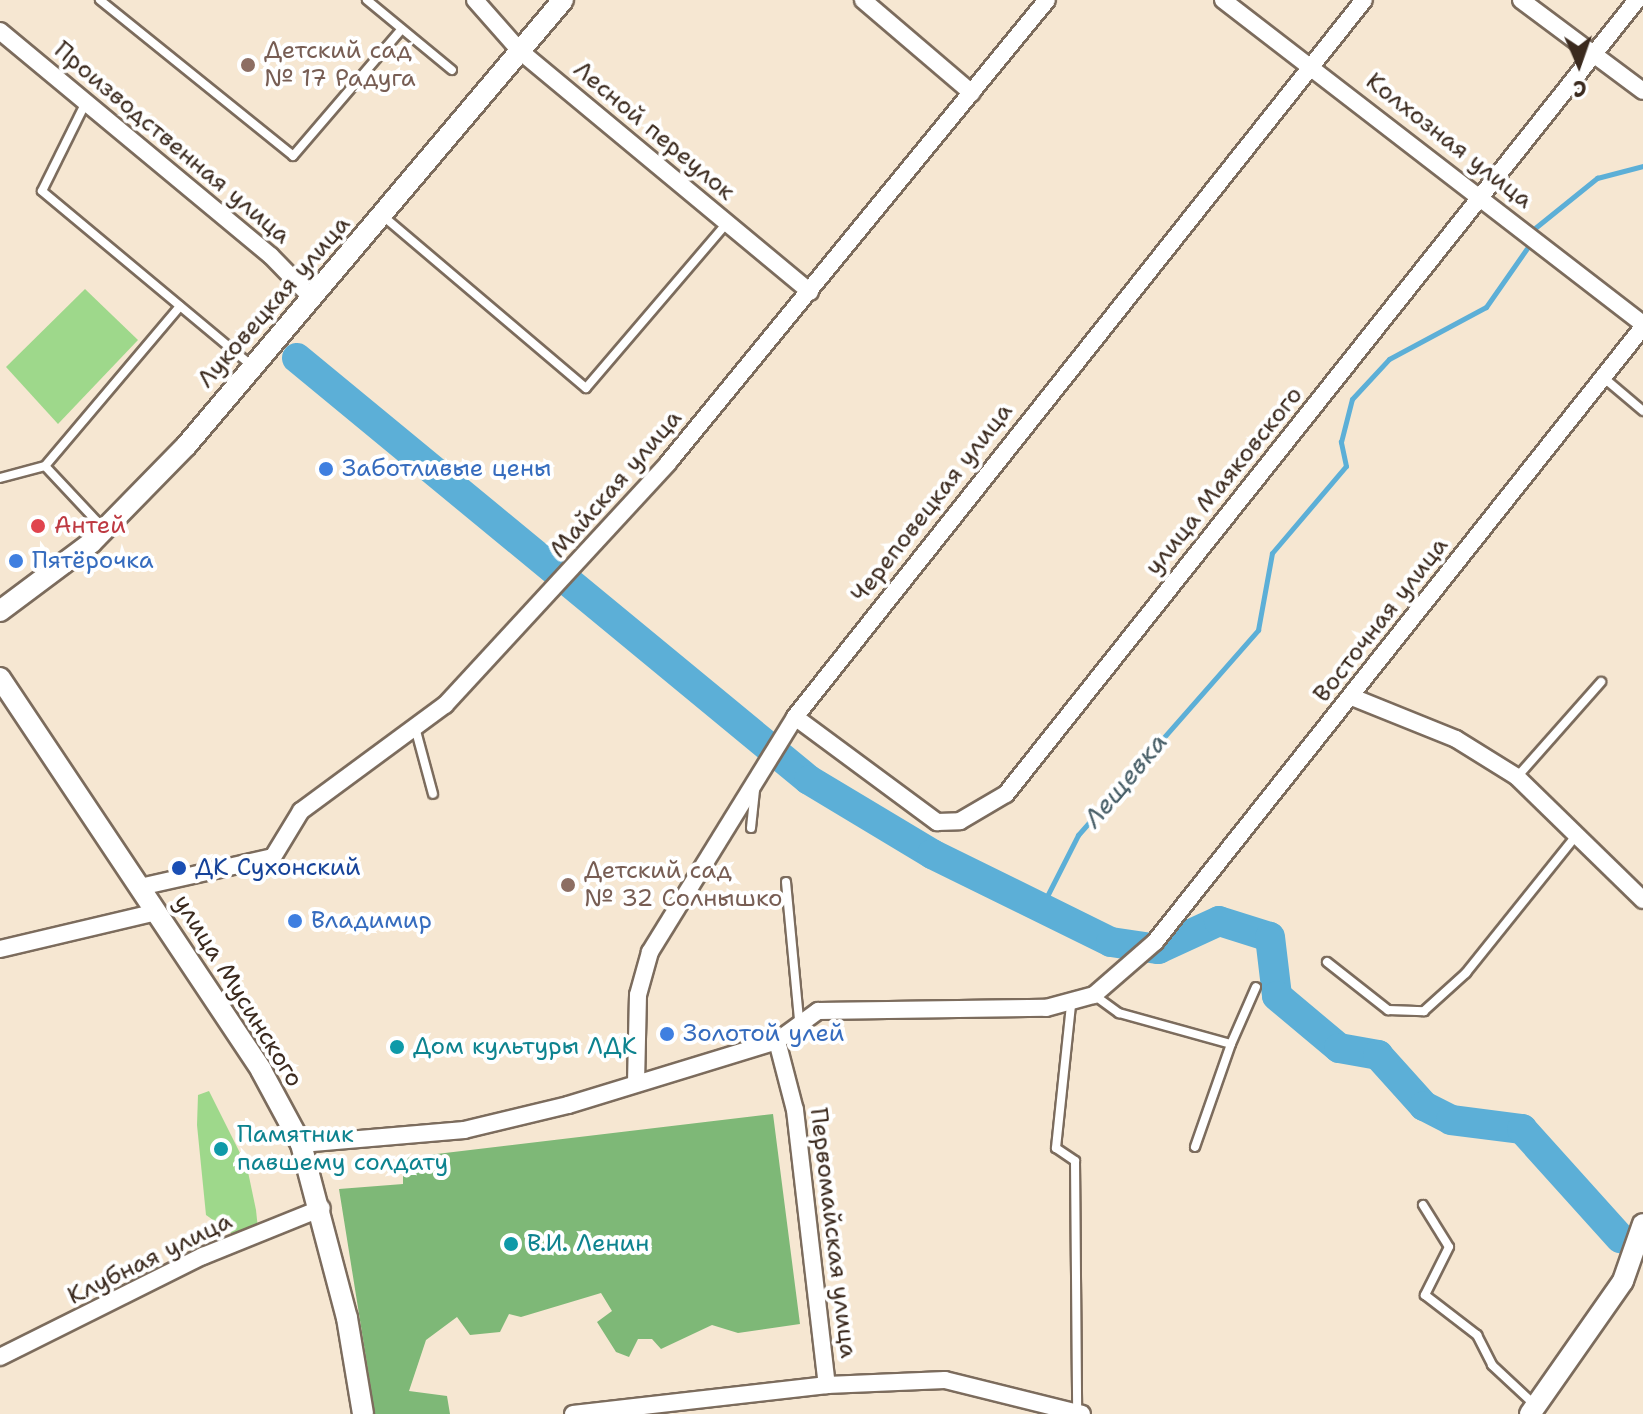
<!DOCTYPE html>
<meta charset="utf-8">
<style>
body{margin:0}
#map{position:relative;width:1643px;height:1414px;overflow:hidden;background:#f6e7d2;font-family:"Shantell Sans",sans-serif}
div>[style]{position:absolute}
.green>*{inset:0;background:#9ed88b}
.forest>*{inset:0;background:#7eb877}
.stream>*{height:5px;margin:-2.5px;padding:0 2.5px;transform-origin:2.5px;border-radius:2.5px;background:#5cafd7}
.river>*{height:30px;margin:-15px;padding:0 15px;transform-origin:15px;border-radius:15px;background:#5cafd7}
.roads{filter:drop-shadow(2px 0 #7c6c5d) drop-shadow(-2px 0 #7c6c5d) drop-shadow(0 2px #7c6c5d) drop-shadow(0 -2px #7c6c5d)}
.service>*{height:8px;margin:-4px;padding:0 4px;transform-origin:4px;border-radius:4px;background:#fff}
.minor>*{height:16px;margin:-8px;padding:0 8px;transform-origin:8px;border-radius:8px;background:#fff}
.tertiary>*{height:20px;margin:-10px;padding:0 10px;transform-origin:10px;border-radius:10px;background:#fff}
.dots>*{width:22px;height:22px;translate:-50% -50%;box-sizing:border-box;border:4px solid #fff;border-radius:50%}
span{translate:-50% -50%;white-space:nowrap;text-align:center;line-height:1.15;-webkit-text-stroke:8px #fff;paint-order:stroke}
.education-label{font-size:24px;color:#785e54}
.left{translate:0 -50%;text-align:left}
.street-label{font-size:24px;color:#3b2a1e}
.shop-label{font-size:24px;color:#366cbe}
.health-label{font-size:24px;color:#be3a42}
.transit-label{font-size:24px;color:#164399}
.culture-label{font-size:24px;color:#0d838f}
.water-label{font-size:26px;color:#485f68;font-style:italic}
.north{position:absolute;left:1539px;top:24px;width:80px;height:80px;-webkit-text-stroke:6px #fff;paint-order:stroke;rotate:178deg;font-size:22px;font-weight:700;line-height:32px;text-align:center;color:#3b2a1e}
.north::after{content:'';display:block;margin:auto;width:28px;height:36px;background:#3b2a1e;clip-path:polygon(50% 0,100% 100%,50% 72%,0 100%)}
</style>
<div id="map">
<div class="green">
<div style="clip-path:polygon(85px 289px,138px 340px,58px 424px,6px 367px)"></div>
<div style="clip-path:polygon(209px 1091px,247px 1167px,256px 1210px,258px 1229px,237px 1237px,206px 1215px,197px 1125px,198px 1095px)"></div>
</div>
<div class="forest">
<div style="clip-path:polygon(773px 1114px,800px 1324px,738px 1333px,712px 1325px,661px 1349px,652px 1339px,638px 1339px,629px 1357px,616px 1352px,597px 1322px,612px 1311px,601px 1293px,521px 1317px,509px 1314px,500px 1332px,470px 1335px,457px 1317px,426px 1340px,409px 1391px,447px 1396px,450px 1414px,375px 1414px,339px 1189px,403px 1184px,403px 1158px)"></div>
</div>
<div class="stream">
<div style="left:1535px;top:228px;width:80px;rotate:-38.9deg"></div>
<div style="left:1597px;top:178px;width:48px;rotate:-14.6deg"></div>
<div style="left:1041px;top:908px;width:82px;rotate:-63.1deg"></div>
<div style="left:1078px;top:835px;width:273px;rotate:-48.7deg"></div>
<div style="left:1258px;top:630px;width:78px;rotate:-79.7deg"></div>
<div style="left:1272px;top:553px;width:114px;rotate:-49.6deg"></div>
<div style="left:1346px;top:466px;width:25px;rotate:-102deg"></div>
<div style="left:1341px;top:442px;width:44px;rotate:-75.7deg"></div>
<div style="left:1352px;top:399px;width:54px;rotate:-47.2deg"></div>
<div style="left:1389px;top:359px;width:110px;rotate:-28.2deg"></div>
<div style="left:1486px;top:307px;width:77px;rotate:-55.1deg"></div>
</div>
<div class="river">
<div style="left:297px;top:358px;width:663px;rotate:39.5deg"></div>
<div style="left:809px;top:780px;width:144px;rotate:31deg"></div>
<div style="left:932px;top:854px;width:199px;rotate:26.2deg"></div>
<div style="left:1111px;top:942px;width:48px;rotate:8.5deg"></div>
<div style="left:1158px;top:949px;width:67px;rotate:-24.7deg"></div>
<div style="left:1219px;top:921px;width:53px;rotate:17.4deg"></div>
<div style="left:1270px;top:937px;width:59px;rotate:83.2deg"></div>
<div style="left:1277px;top:996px;width:81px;rotate:40deg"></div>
<div style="left:1339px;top:1048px;width:40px;rotate:10deg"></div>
<div style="left:1378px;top:1055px;width:69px;rotate:48deg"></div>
<div style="left:1424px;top:1106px;width:30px;rotate:27deg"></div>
<div style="left:1451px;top:1120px;width:72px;rotate:7.2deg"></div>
<div style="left:1522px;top:1129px;width:147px;rotate:48deg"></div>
</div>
<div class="roads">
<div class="service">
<div style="left:100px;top:0;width:248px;rotate:38.9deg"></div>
<div style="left:293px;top:156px;width:167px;rotate:-49.4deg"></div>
<div style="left:367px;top:0;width:110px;rotate:39.5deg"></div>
<div style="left:86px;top:102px;width:99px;rotate:116.3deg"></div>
<div style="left:42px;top:191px;width:273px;rotate:39.8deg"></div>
<div style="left:383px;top:216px;width:266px;rotate:40.3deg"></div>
<div style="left:586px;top:388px;width:217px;rotate:-49.5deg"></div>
<div style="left:1604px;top:378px;width:51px;rotate:40.2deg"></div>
<div style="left:0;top:478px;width:47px;rotate:-14.9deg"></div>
<div style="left:104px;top:529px;width:86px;rotate:-133.1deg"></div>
<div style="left:45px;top:466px;width:209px;rotate:-49.8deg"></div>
<div style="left:416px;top:731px;width:65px;rotate:74.9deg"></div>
<div style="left:1517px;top:777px;width:127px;rotate:-48.5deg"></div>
<div style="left:751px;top:828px;width:38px;rotate:-84deg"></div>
<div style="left:786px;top:882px;width:138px;rotate:84.6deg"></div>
<div style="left:1327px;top:962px;width:78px;rotate:38.2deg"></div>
<div style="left:1388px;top:1010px;width:36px;rotate:2deg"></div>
<div style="left:1424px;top:1011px;width:57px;rotate:-42.1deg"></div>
<div style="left:1466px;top:973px;width:179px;rotate:-51.3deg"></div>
<div style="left:1094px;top:995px;width:31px;rotate:36deg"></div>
<div style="left:1119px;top:1013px;width:116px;rotate:15.5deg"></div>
<div style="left:1231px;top:1044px;width:109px;rotate:109.3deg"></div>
<div style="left:1071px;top:1005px;width:144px;rotate:96deg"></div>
<div style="left:1056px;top:1148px;width:23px;rotate:34deg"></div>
<div style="left:1075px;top:1161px;width:252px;rotate:89.5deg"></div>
<div style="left:1231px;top:1044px;width:62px;rotate:-66.3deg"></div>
<div style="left:1423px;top:1205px;width:49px;rotate:58.2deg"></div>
<div style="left:1449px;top:1247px;width:54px;rotate:116.6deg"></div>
<div style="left:1425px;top:1295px;width:66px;rotate:37.6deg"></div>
<div style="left:1477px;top:1335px;width:34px;rotate:63deg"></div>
<div style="left:1492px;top:1365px;width:60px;rotate:43deg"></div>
</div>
<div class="minor">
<div style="left:475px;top:0;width:68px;rotate:48.6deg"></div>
<div style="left:520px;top:51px;width:377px;rotate:39.7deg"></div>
<div style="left:863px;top:0;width:143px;rotate:40.5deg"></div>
<div style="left:1223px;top:0;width:530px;rotate:37.65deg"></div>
<div style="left:1521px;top:0;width:152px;rotate:36.7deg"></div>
<div style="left:0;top:31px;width:352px;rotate:39.7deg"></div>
<div style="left:271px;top:256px;width:56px;rotate:45.7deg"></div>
<div style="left:1352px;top:697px;width:112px;rotate:22deg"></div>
<div style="left:1456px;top:739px;width:72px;rotate:31.9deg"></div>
<div style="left:1517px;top:777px;width:176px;rotate:44.3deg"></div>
<div style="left:795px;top:717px;width:177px;rotate:36.5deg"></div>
<div style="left:937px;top:822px;width:23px;rotate:-2deg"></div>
<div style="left:960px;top:821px;width:53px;rotate:-30.4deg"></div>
<div style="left:1006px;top:794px;width:1014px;rotate:-51.53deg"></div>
<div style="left:140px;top:887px;width:136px;rotate:-12.7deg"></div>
<div style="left:273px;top:857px;width:54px;rotate:-58.7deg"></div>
<div style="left:301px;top:811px;width:179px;rotate:-36.4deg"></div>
<div style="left:445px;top:705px;width:329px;rotate:-47.3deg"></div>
<div style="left:668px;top:463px;width:598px;rotate:-50.7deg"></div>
<div style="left:0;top:949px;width:161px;rotate:-13.3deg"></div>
<div style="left:777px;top:1041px;width:71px;rotate:75.4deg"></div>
<div style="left:795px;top:1110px;width:277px;rotate:83.4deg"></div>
<div style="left:636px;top:1083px;width:88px;rotate:-88.7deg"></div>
<div style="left:638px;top:995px;width:45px;rotate:-74.4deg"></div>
<div style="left:650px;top:952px;width:276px;rotate:-58.3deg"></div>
<div style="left:795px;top:717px;width:915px;rotate:-51.57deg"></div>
<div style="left:301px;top:1144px;width:164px;rotate:-4.9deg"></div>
<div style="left:464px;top:1130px;width:107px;rotate:-13.5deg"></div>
<div style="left:568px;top:1105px;width:219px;rotate:-17deg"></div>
<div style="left:777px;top:1041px;width:51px;rotate:-36.2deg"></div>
<div style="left:818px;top:1011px;width:228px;rotate:-0.8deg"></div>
<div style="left:1046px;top:1008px;width:50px;rotate:-15.2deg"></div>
<div style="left:1094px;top:995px;width:81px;rotate:-41deg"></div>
<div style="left:1155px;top:942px;width:785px;rotate:-51.57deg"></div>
<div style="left:0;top:1357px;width:227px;rotate:-26.5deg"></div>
<div style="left:203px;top:1256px;width:128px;rotate:-22deg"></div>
<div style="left:573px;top:1414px;width:256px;rotate:-6.5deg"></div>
<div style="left:827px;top:1385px;width:118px;rotate:-2.4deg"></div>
<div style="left:945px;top:1380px;width:141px;rotate:13.9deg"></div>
</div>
<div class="tertiary">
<div style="left:0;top:611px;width:114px;rotate:-36.8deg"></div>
<div style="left:91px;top:543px;width:136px;rotate:-45.6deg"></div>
<div style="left:186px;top:446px;width:584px;rotate:-49.79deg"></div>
<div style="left:0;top:678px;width:471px;rotate:56.3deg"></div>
<div style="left:261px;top:1070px;width:84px;rotate:61.6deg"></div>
<div style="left:301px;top:1144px;width:180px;rotate:75.2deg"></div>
<div style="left:347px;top:1318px;width:97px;rotate:80.5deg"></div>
<div style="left:1530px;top:1414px;width:162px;rotate:-55deg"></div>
<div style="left:1623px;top:1281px;width:60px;rotate:-70.7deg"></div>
</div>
</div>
<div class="dots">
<div style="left:248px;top:65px;background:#8d6e63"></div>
<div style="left:326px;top:469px;background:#3f7fe0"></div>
<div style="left:38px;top:526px;background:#e0444e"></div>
<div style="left:16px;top:561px;background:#3f7fe0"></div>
<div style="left:179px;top:868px;background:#1a4fb4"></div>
<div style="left:568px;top:885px;background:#8d6e63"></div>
<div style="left:295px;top:921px;background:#3f7fe0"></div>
<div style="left:667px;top:1034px;background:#3f7fe0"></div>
<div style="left:397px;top:1047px;background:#0f9aa8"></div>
<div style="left:221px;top:1149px;background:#0f9aa8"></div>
<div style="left:511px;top:1244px;background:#0f9aa8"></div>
</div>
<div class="education-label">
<span class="left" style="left:264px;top:65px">Детский сад<br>№ 17 Радуга</span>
<span class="left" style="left:584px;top:885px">Детский сад<br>№ 32 Солнышко</span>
</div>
<div class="street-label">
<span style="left:654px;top:131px;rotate:40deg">Лесной переулок</span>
<span style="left:1449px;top:141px;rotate:38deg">Колхозная улица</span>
<span style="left:172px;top:143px;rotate:40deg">Производственная улица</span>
<span style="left:274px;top:302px;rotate:-49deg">Луковецкая улица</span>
<span style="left:1224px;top:481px;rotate:-51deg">улица Маяковского</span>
<span style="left:616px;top:484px;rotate:-49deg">Майская улица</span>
<span style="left:932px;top:503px;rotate:-52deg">Череповецкая улица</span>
<span style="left:1381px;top:620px;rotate:-52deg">Восточная улица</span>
<span style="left:238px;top:991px;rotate:58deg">улица Мусинского</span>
<span style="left:833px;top:1233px;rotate:83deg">Первомайская улица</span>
<span style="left:150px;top:1259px;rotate:-26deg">Клубная улица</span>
</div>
<div class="shop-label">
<span class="left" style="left:342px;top:469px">Заботливые цены</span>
<span class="left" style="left:32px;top:561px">Пятёрочка</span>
<span class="left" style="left:311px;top:921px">Владимир</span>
<span class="left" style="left:683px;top:1034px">Золотой улей</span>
</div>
<div class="health-label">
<span class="left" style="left:54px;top:526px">Антей</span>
</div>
<div class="transit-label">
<span class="left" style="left:195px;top:868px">ДК Сухонский</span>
</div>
<div class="culture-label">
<span class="left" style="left:413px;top:1047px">Дом культуры ЛДК</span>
<span class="left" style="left:237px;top:1149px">Памятник<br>павшему солдату</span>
<span class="left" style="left:527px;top:1244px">В.И. Ленин</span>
</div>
<div class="water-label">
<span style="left:1125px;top:780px;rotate:-50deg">Лещевка</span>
</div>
<div class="north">С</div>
</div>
